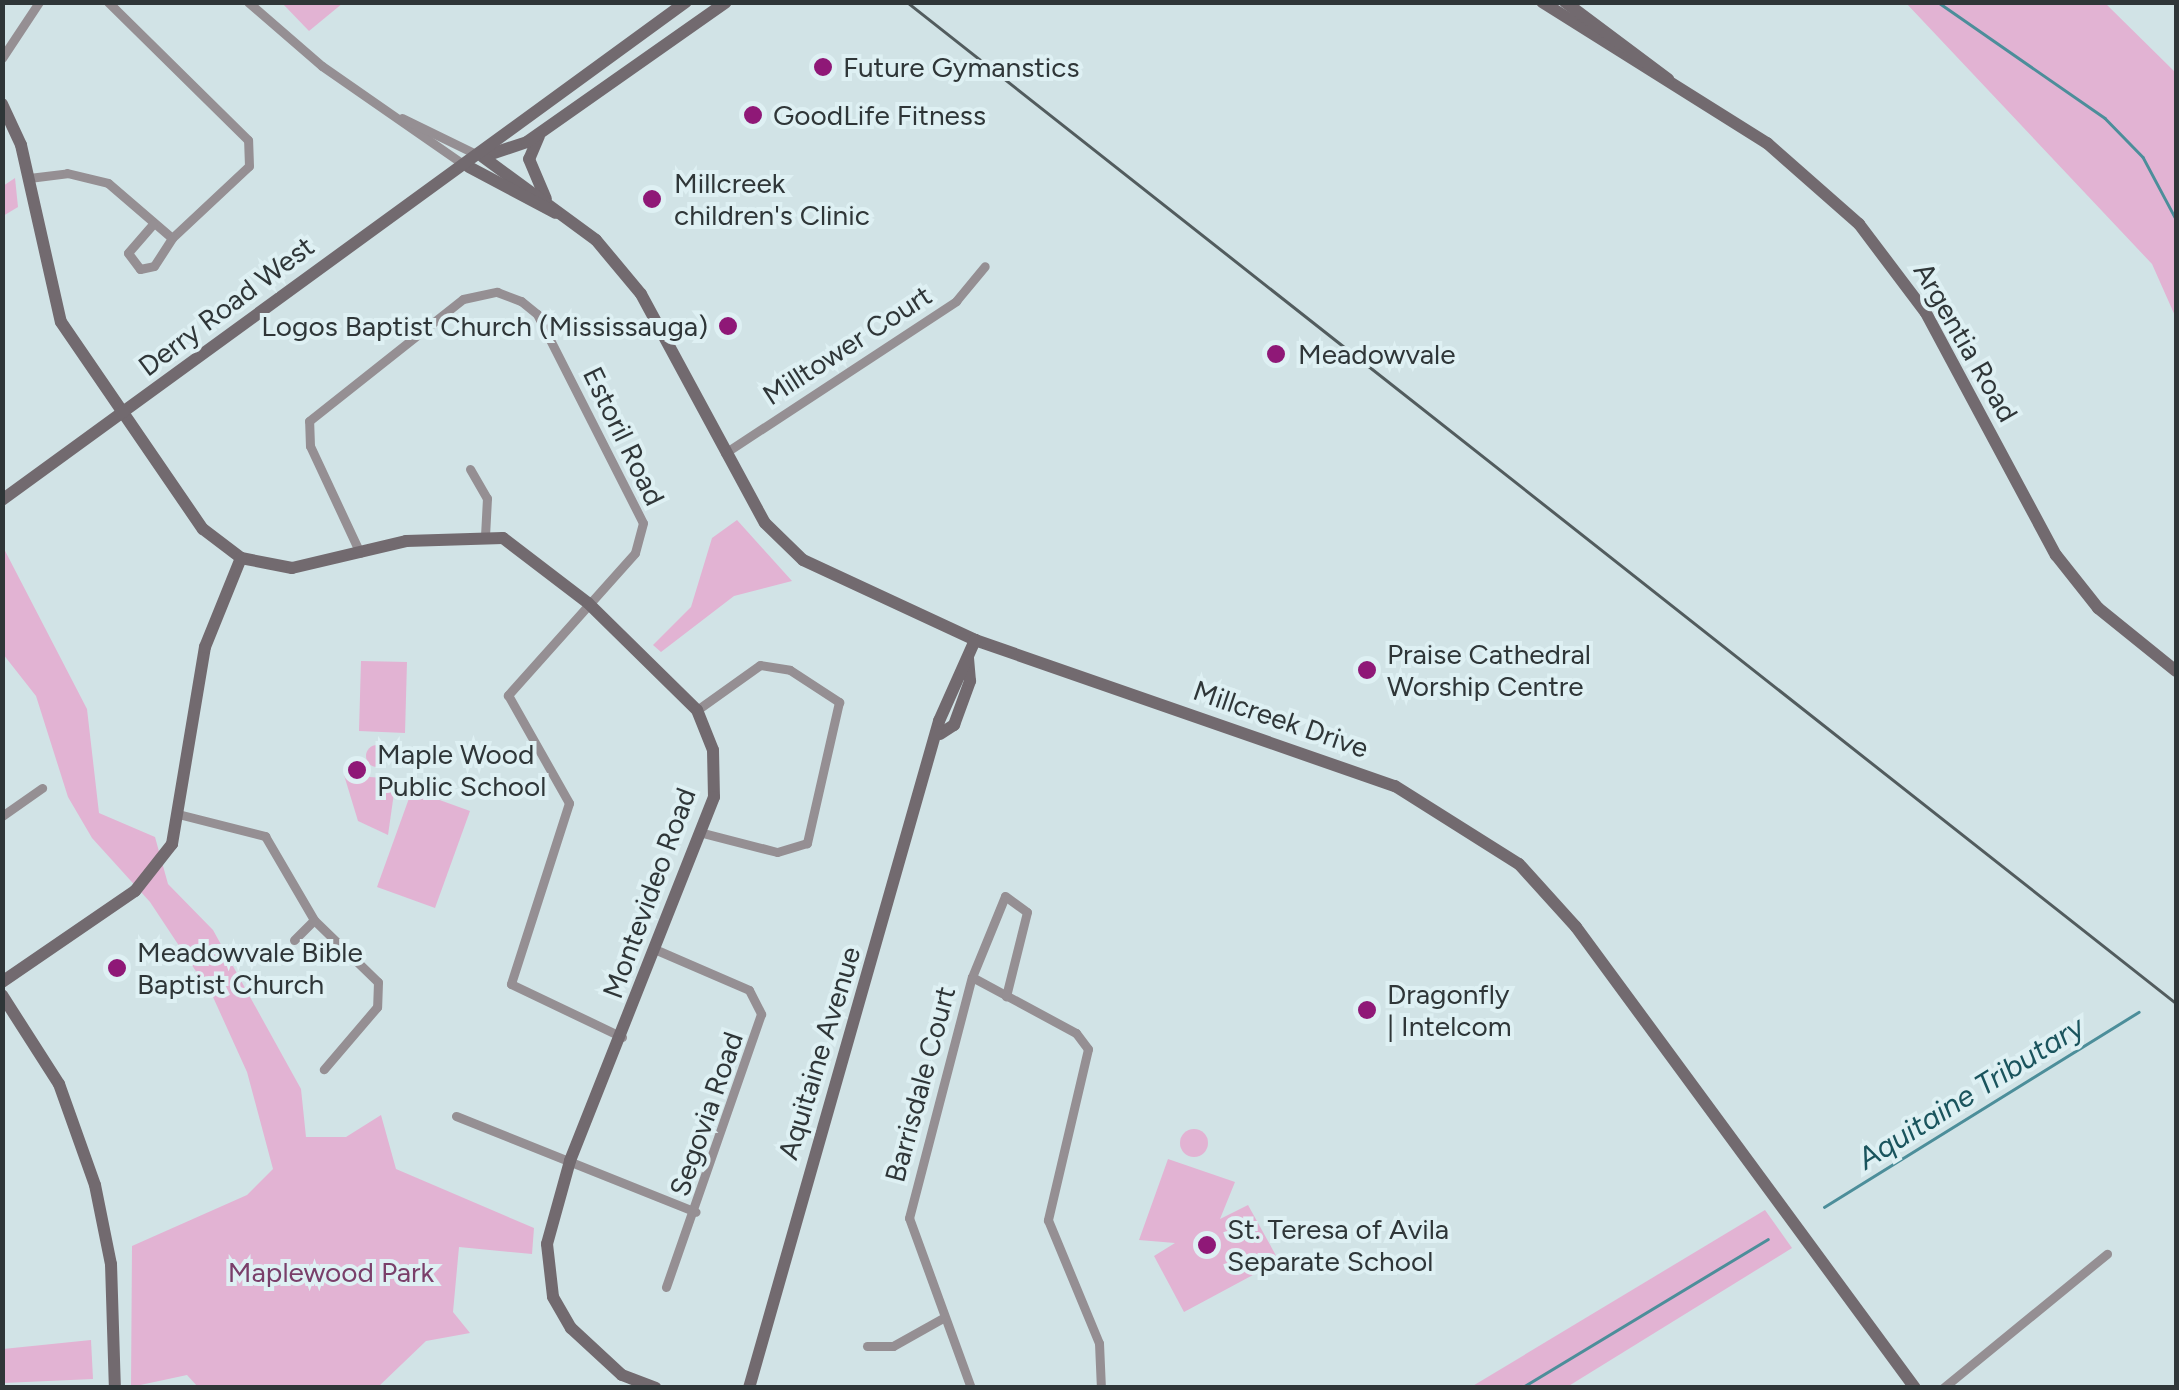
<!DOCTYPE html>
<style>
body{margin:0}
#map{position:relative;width:2179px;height:1390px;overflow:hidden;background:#d1e3e6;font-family:Figtree,sans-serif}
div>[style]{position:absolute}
.green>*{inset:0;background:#e2b3d3}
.round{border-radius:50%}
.stream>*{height:2.5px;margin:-1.25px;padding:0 1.25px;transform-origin:1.25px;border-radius:1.25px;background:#4c8e9a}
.street>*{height:9px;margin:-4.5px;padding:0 4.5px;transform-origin:4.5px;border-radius:4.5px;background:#958f93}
.secondary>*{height:12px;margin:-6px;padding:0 6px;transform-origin:6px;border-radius:6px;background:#726a6f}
.rail>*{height:2.5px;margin:-1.25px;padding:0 1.25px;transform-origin:1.25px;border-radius:1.25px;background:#525c5e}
.dots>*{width:28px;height:28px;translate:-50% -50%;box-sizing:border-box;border:5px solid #def0f3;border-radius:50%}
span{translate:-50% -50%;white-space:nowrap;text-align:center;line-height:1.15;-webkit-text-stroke:8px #def0f3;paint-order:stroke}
.poi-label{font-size:28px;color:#2f3638}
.left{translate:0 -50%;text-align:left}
.right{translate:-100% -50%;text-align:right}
.street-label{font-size:28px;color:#2f3638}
.park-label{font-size:28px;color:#7a3f6a}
.water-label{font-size:30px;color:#1a545d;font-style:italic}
.frame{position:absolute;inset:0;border:5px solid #2f3638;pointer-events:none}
</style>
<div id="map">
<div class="green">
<div style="clip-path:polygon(282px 3px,343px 3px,309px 31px)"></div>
<div style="clip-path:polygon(1906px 3px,2105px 3px,2176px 73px,2176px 318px,2152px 264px)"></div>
<div style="clip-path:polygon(15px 178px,18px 207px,3px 216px,3px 186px)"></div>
<div style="clip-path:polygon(737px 520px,792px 581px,734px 596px,661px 652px,653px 645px,691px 607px,712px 538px)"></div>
<div style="clip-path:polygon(2px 545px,87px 709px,99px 813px,155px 837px,168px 884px,213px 930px,301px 1089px,306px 1137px,346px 1137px,381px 1115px,396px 1169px,534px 1228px,532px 1254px,459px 1247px,453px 1312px,470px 1333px,426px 1341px,378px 1387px,198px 1387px,187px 1375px,131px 1387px,132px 1246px,247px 1195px,273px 1169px,247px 1072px,213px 997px,150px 902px,92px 838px,68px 797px,36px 696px,3px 654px)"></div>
<div style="clip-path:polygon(361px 661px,407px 662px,405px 733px,359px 731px)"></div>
<div class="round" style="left:366px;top:745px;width:22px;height:22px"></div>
<div style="clip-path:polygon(344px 775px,396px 779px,388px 835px,358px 821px)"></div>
<div style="clip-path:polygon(412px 790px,470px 811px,435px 908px,377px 887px)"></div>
<div class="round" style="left:1180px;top:1129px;width:28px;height:28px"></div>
<div style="clip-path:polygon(1168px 1159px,1235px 1182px,1220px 1219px,1248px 1205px,1279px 1261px,1184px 1312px,1154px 1256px,1175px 1243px,1139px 1240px)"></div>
<div style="clip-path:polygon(1765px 1210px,1792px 1248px,1567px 1387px,1471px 1387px)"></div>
<div style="clip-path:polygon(91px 1340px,93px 1379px,3px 1383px,3px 1349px)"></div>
</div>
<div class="stream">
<div style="left:1938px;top:2px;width:203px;rotate:34.8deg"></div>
<div style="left:2105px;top:118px;width:54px;rotate:45.7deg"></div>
<div style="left:2143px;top:157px;width:70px;rotate:62deg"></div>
<div style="left:1824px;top:1207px;width:370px;rotate:-31.8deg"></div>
<div style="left:1521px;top:1388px;width:288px;rotate:-31.1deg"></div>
</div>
<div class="street">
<div style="left:248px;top:2px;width:98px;rotate:40.9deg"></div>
<div style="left:322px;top:66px;width:175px;rotate:34.8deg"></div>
<div style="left:2px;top:58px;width:67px;rotate:-56.5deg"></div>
<div style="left:402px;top:118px;width:89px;rotate:26deg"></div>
<div style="left:29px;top:178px;width:38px;rotate:-7deg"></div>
<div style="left:67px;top:173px;width:42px;rotate:13.7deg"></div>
<div style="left:108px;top:183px;width:84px;rotate:40.7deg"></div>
<div style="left:172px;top:238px;width:105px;rotate:-43.1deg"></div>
<div style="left:249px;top:166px;width:26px;rotate:-92deg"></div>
<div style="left:248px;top:140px;width:197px;rotate:-135.4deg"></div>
<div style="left:153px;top:224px;width:38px;rotate:131deg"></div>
<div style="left:128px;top:253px;width:20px;rotate:53deg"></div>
<div style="left:140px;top:269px;width:14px;rotate:-12deg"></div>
<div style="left:154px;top:266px;width:33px;rotate:-57deg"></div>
<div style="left:725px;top:453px;width:277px;rotate:-33.3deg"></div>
<div style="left:956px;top:301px;width:45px;rotate:-50.4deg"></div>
<div style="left:470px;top:469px;width:34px;rotate:60deg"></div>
<div style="left:487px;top:498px;width:35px;rotate:93deg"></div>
<div style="left:360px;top:553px;width:118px;rotate:-115deg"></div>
<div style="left:310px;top:446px;width:25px;rotate:-92deg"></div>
<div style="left:309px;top:421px;width:196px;rotate:-38.4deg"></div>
<div style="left:463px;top:299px;width:35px;rotate:-12deg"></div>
<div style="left:497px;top:292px;width:26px;rotate:21deg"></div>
<div style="left:521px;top:301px;width:21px;rotate:39deg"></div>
<div style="left:537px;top:314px;width:234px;rotate:63.1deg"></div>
<div style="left:643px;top:523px;width:31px;rotate:105deg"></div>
<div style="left:635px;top:553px;width:191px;rotate:131.8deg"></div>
<div style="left:508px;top:695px;width:124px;rotate:60.5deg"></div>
<div style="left:569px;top:803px;width:190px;rotate:107.8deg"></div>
<div style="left:511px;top:984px;width:123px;rotate:25.5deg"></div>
<div style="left:697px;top:710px;width:77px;rotate:-35.5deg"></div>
<div style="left:760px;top:665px;width:30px;rotate:9deg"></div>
<div style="left:790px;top:670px;width:59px;rotate:33.1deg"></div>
<div style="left:839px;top:702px;width:145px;rotate:102.8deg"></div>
<div style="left:807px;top:843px;width:31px;rotate:163deg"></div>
<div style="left:777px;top:852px;width:76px;rotate:-165.6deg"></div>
<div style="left:182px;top:815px;width:86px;rotate:14.2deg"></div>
<div style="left:265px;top:836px;width:97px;rotate:59.7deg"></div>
<div style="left:314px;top:920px;width:89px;rotate:44.1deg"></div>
<div style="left:378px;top:982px;width:25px;rotate:92deg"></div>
<div style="left:377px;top:1007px;width:82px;rotate:130.5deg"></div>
<div style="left:2px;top:816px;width:49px;rotate:-35deg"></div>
<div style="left:294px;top:940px;width:28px;rotate:-45deg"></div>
<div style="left:659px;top:951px;width:98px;rotate:23.4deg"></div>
<div style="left:749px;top:990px;width:27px;rotate:63deg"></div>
<div style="left:761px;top:1014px;width:289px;rotate:109.2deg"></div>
<div style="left:972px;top:977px;width:118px;rotate:28.3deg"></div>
<div style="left:1076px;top:1033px;width:20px;rotate:53deg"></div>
<div style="left:1088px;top:1049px;width:176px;rotate:103.2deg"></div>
<div style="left:1048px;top:1220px;width:133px;rotate:67.5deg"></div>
<div style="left:1099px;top:1343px;width:45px;rotate:87.5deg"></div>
<div style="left:456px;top:1116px;width:258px;rotate:21.8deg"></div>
<div style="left:867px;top:1346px;width:26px"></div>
<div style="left:893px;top:1346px;width:57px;rotate:-29.2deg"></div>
<div style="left:971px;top:1388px;width:181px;rotate:-110deg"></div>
<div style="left:909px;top:1218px;width:249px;rotate:-75.4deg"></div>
<div style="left:972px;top:977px;width:87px;rotate:-67.8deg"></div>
<div style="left:1005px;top:896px;width:27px;rotate:36deg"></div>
<div style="left:1027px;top:912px;width:87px;rotate:104deg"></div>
<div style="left:1943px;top:1388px;width:212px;rotate:-39.3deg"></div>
</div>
<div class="secondary">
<div style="left:1542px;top:2px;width:266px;rotate:32.1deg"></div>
<div style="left:1767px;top:143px;width:123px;rotate:41.4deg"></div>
<div style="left:1859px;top:224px;width:111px;rotate:53deg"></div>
<div style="left:1926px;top:313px;width:275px;rotate:61.8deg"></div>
<div style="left:2056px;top:555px;width:68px;rotate:51.6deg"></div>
<div style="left:2098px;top:608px;width:100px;rotate:38.9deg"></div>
<div style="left:1565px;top:2px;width:129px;rotate:36.8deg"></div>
<div style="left:2px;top:104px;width:45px;rotate:65.1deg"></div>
<div style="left:21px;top:145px;width:181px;rotate:77.3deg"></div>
<div style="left:61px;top:322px;width:251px;rotate:55.6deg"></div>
<div style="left:203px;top:529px;width:48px;rotate:37.3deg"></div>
<div style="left:241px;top:558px;width:52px;rotate:11.1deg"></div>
<div style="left:292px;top:568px;width:117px;rotate:-13.3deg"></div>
<div style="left:406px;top:541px;width:97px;rotate:-1.8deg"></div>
<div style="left:503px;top:538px;width:107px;rotate:37.4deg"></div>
<div style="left:588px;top:603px;width:153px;rotate:44.5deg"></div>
<div style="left:697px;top:710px;width:43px;rotate:68.2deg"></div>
<div style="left:713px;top:750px;width:47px;rotate:88.8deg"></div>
<div style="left:714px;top:797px;width:391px;rotate:111.6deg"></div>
<div style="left:570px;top:1161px;width:86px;rotate:105.5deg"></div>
<div style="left:547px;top:1244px;width:53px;rotate:83.5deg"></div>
<div style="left:553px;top:1297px;width:36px;rotate:60deg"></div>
<div style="left:571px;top:1328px;width:69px;rotate:42.7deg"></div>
<div style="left:622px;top:1375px;width:36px;rotate:21deg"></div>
<div style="left:539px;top:136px;width:25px;rotate:113deg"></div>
<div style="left:529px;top:159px;width:43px;rotate:67deg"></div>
<div style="left:485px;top:156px;width:44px;rotate:-18.4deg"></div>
<div style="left:527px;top:142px;width:243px;rotate:-35.1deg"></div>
<div style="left:483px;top:157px;width:140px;rotate:36.3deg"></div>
<div style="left:596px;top:240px;width:70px;rotate:50.2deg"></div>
<div style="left:641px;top:294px;width:260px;rotate:61.6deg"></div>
<div style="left:765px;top:523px;width:53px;rotate:44.2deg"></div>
<div style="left:803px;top:560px;width:190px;rotate:24.9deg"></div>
<div style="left:975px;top:640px;width:445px;rotate:19.2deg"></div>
<div style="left:1395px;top:786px;width:146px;rotate:32.2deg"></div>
<div style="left:1519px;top:864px;width:85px;rotate:47.9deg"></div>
<div style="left:1576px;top:927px;width:572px;rotate:53.67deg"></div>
<div style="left:469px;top:167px;width:98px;rotate:27.9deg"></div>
<div style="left:2px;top:500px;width:846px;rotate:-36.06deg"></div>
<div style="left:940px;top:734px;width:17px;rotate:-33deg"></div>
<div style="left:954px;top:725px;width:47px;rotate:-70deg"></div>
<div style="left:970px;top:681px;width:23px;rotate:-95deg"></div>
<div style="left:2px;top:982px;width:161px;rotate:-34.4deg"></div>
<div style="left:135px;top:891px;width:60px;rotate:-51.8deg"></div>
<div style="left:172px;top:844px;width:200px;rotate:-80.5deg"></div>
<div style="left:205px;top:647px;width:96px;rotate:-68deg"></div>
<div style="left:2px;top:995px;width:106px;rotate:57.4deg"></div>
<div style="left:59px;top:1084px;width:107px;rotate:70.4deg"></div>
<div style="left:95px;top:1185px;width:81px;rotate:78.6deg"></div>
<div style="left:111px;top:1264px;width:124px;rotate:88.2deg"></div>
<div style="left:749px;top:1388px;width:694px;rotate:-74.1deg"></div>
<div style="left:939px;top:721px;width:89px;rotate:-66deg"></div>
</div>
<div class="rail">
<div style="left:907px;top:2px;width:1616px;rotate:38.27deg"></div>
</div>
<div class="dots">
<div style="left:823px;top:67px;background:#8f1877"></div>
<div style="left:753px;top:115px;background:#8f1877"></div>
<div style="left:652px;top:199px;background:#8f1877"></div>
<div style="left:728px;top:326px;background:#8f1877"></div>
<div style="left:1276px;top:354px;background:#8f1877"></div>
<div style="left:1367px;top:670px;background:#8f1877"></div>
<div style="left:357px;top:770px;background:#8f1877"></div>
<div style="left:117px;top:968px;background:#8f1877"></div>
<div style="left:1367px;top:1010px;background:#8f1877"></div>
<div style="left:1207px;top:1245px;background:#8f1877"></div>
</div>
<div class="poi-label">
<span class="left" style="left:843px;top:67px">Future Gymanstics</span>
<span class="left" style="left:773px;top:115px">GoodLife Fitness</span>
<span class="left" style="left:674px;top:199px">Millcreek<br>children's Clinic</span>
<span class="right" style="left:708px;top:326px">Logos Baptist Church (Mississauga)</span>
<span class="left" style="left:1298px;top:354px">Meadowvale</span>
<span class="left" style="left:1387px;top:670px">Praise Cathedral<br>Worship Centre</span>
<span class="left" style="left:377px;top:770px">Maple Wood<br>Public School</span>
<span class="left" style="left:137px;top:968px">Meadowvale Bible<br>Baptist Church</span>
<span class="left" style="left:1387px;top:1010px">Dragonfly<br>| Intelcom</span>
<span class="left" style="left:1227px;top:1245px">St. Teresa of Avila<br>Separate School</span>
</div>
<div class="street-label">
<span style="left:226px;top:306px;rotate:-37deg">Derry Road West</span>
<span style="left:1966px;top:342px;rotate:60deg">Argentia Road</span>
<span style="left:847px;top:345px;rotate:-33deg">Milltower Court</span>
<span style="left:624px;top:436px;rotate:64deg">Estoril Road</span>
<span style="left:1281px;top:719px;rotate:19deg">Millcreek Drive</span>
<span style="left:649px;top:893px;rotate:-70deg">Montevideo Road</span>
<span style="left:819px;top:1053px;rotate:-73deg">Aquitaine Avenue</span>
<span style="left:920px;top:1084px;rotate:-75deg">Barrisdale Court</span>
<span style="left:706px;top:1114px;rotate:-71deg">Segovia Road</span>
</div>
<div class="park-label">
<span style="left:331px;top:1272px">Maplewood Park</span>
</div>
<div class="water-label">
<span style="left:1971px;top:1093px;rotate:-32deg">Aquitaine Tributary</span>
</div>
<div class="frame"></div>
</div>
